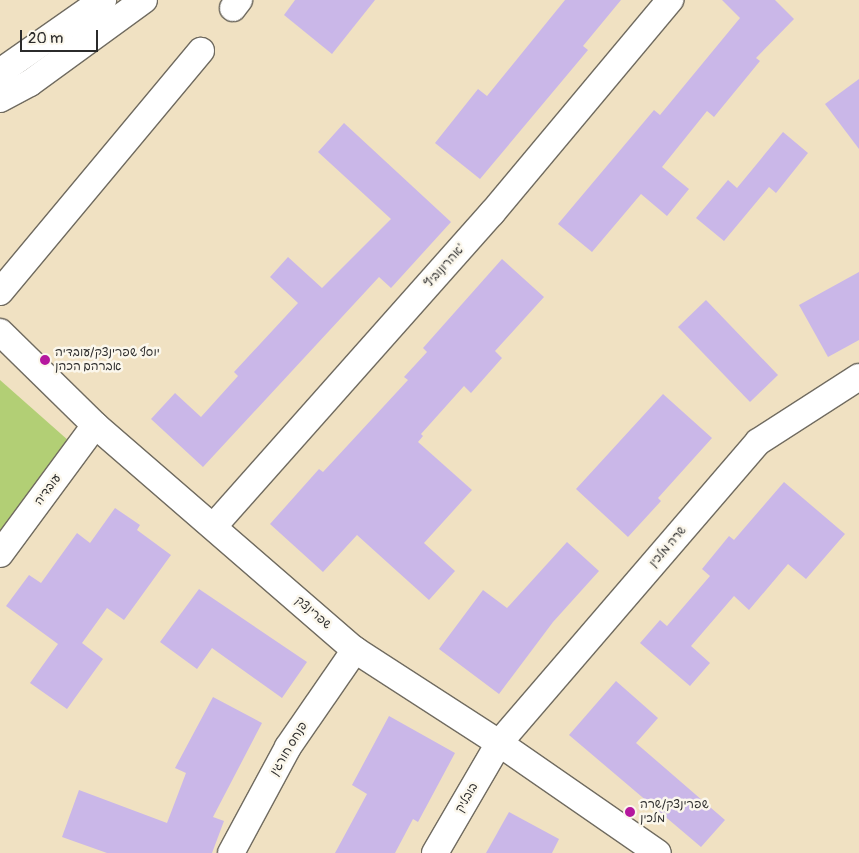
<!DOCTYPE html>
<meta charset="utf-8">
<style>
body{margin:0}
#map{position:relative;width:859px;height:853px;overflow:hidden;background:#f0e1c2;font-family:Pangolin,"Playpen Sans Hebrew",sans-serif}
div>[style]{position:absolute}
.green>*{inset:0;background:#b2cf75}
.building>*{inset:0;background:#cab7e8}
.roads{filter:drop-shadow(1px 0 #706b60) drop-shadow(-1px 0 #706b60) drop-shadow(0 1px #706b60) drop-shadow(0 -1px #706b60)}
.minor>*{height:26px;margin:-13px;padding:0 13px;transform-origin:13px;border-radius:13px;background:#fff}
.dots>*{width:14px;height:14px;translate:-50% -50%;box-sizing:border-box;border:2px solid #fbf7ec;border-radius:50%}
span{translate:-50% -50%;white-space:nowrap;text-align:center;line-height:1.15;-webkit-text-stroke:5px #fbf7ec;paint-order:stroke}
.street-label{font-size:12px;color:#2b2b2b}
.poi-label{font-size:12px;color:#2b2b2b}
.left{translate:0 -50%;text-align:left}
.scale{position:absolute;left:20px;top:30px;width:78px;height:22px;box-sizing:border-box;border:2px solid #2b2b2b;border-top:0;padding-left:6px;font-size:15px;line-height:18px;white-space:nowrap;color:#2b2b2b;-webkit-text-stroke:4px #fbf7ec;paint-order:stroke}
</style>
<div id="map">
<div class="green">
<div style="clip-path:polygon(0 380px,69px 441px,0 531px)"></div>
</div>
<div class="building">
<div style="clip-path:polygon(295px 0,375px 0,332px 54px,284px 15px)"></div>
<div style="clip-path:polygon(565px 0,621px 0,583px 46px,588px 50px,480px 179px,435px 143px,478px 89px,487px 96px)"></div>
<div style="clip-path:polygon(722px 0,775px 0,794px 19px,756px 58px,760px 61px,714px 117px,707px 111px,662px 167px,689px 189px,667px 216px,641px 194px,592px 252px,558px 224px,654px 110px,660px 115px,740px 18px)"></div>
<div style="clip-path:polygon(859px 79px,859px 149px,825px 104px)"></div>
<div style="clip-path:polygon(344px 123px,451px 222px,391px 288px,379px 277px,203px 467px,151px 419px,175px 393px,201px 417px,238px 376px,234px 372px,298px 303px,270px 277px,288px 257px,322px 288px,391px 219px,318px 152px)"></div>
<div style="clip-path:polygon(783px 132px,808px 153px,776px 193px,769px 187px,724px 241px,696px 218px,728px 180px,737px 188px)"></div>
<div style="clip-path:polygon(502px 259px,544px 297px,495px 351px,502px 358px,471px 393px,464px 386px,421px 434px,423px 436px,418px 442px,472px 490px,424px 543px,455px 571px,429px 600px,357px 535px,323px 572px,270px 524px,319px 469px,323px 472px,408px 380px,404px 377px,427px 352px,423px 348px)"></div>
<div style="clip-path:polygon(859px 272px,859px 340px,828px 357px,799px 305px)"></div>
<div style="clip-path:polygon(706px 300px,778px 375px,750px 402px,678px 327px)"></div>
<div style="clip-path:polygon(663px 394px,712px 438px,658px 498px,661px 501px,628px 537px,576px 489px)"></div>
<div style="clip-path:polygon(784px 482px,845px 534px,806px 579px,788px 564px,749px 610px,734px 596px,691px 646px,710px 663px,690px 686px,640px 643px,660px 620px,667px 626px,710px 576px,702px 569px,729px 536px,734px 540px)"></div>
<div style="clip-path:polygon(115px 508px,140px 525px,137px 530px,171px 555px,124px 620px,107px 608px,82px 643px,103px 659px,67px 709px,30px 683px,58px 644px,6px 606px,29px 575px,41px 583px,77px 533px,90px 543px)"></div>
<div style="clip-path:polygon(567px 542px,599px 571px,553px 622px,499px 694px,439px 649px,483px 590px,507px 608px)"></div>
<div style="clip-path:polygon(199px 589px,307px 662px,282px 698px,212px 648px,197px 669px,160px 642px)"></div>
<div style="clip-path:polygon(616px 681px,658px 718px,636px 743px,725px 820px,701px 847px,569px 735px)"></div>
<div style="clip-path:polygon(213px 697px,262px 723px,213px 817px,224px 821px,212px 853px,107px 853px,62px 837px,79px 790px,167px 823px,186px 773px,175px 768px)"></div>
<div style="clip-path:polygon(389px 716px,455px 753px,418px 822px,413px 819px,395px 853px,335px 853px,367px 794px,352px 785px)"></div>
<div style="clip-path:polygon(509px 812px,559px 839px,552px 853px,486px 853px)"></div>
</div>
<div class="roads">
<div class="minor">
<div style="left:233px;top:8px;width:10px;rotate:-53deg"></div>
<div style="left:0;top:72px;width:126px;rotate:-35deg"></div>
<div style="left:0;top:99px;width:34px;rotate:-28deg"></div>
<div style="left:30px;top:83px;width:141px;rotate:-36.1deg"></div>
<div style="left:0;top:292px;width:314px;rotate:-50.2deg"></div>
<div style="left:0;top:332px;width:133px;rotate:44.4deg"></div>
<div style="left:95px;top:425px;width:344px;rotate:40.9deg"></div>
<div style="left:355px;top:650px;width:171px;rotate:32.9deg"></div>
<div style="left:499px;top:743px;width:193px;rotate:34.7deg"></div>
<div style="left:214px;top:526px;width:419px;rotate:-48.4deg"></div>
<div style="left:492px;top:213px;width:278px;rotate:-50.1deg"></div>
<div style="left:0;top:554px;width:160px;rotate:-53.6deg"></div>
<div style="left:231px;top:853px;width:120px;rotate:-61.7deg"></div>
<div style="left:288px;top:747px;width:118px;rotate:-55.4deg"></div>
<div style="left:435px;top:853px;width:127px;rotate:-59.8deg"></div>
<div style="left:499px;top:743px;width:397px;rotate:-49.3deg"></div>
<div style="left:758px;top:442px;width:120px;rotate:-32.8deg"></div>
</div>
</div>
<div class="dots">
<div style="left:45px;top:360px;background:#b5179e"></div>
<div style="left:630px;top:812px;background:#b5179e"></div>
</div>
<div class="street-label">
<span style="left:445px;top:266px;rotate:-48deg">אהרונוביץ'</span>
<span style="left:48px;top:490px;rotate:-53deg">עובדיה</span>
<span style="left:668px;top:547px;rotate:-49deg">שרה מלכין</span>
<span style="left:313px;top:613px;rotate:41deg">שפרינצק</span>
<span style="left:289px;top:749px;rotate:-59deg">פנחס חורגין</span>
<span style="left:467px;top:798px;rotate:-60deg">בובליק</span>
</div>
<div class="poi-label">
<span class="left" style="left:55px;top:360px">יוסף שפרינצק/עובדיה<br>אברהם הכהן</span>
<span class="left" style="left:640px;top:812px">שפרינצק/שרה<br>מלכין</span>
</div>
<div class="scale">20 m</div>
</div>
